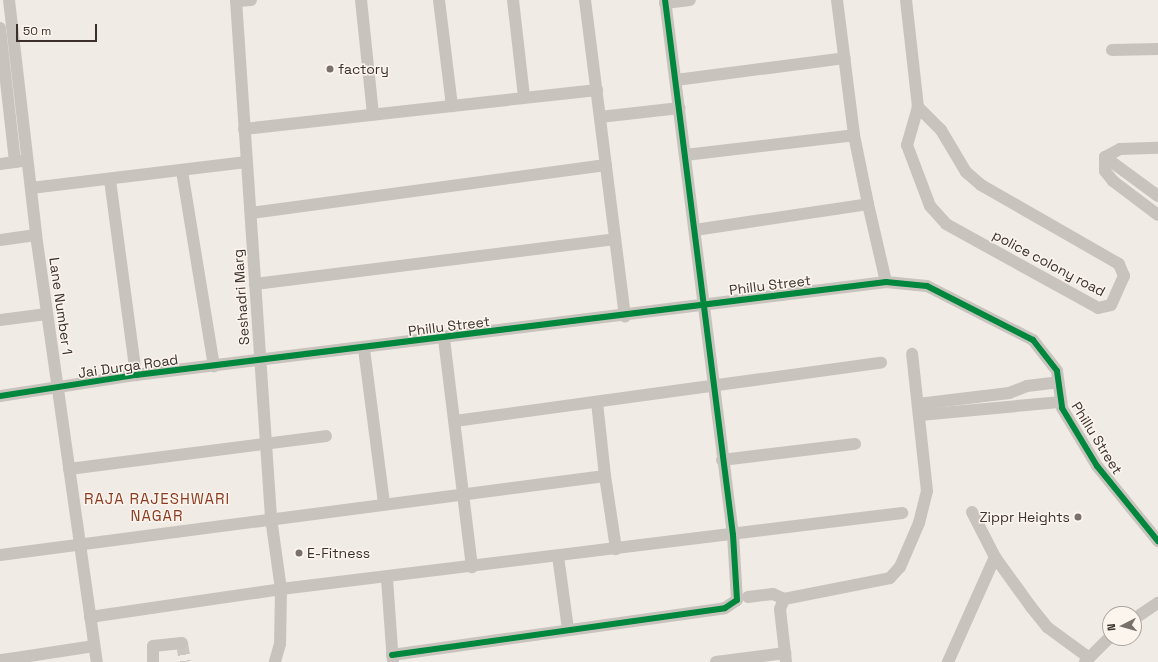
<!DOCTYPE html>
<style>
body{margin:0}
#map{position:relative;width:1158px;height:662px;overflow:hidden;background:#f0ebe5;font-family:"Space Grotesk",sans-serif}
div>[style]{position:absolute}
.minor-tunnel>*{height:12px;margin-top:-6px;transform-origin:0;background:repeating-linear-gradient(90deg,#ccc6c0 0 12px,transparent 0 18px)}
.minor>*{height:12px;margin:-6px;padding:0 6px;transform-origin:6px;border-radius:6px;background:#c9c3be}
.cycleway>*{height:6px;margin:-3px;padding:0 3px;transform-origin:3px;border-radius:3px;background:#00873e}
.dots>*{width:11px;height:11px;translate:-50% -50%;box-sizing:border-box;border:2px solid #fbf5ee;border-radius:50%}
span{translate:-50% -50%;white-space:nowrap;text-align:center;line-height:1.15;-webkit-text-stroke:3px #fbf5ee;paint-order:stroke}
.poi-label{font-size:14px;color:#3b302b}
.left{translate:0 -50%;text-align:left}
.right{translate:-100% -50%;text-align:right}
.street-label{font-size:14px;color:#3b302b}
.neighbourhood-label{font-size:15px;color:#8c3b22;letter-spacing:1px}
.north{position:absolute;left:1102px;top:606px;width:40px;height:40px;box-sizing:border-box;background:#fbf5ee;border:1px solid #aea6a0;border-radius:50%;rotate:264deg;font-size:11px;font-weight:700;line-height:16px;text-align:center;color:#3b302b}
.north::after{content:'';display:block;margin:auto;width:14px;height:18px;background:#7a716c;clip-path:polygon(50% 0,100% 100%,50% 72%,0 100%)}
.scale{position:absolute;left:16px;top:24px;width:81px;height:18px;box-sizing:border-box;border:2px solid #3b302b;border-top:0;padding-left:5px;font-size:12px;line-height:14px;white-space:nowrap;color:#3b302b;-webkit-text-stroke:3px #fbf5ee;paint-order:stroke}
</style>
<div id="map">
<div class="minor-tunnel">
<div style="left:182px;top:643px;width:19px;rotate:81deg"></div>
</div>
<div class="minor">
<div style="left:9px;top:0;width:237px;rotate:83.4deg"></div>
<div style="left:36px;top:235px;width:431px;rotate:81.9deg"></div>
<div style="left:236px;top:0;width:519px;rotate:86.13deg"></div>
<div style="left:271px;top:518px;width:72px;rotate:82deg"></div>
<div style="left:281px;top:589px;width:55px;rotate:91deg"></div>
<div style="left:280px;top:644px;width:19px;rotate:106deg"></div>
<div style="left:361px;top:0;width:115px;rotate:84deg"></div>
<div style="left:439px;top:0;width:107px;rotate:83deg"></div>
<div style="left:452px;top:106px;width:146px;rotate:-6.3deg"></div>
<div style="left:513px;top:0;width:98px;rotate:83.5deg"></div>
<div style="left:585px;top:0;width:319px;rotate:82.8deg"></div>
<div style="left:837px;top:0;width:136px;rotate:82.8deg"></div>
<div style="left:854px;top:135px;width:70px;rotate:78.5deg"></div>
<div style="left:906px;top:0;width:108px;rotate:83.6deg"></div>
<div style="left:918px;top:107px;width:40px;rotate:106deg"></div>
<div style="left:907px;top:145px;width:65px;rotate:69.3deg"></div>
<div style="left:930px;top:206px;width:24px;rotate:48deg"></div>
<div style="left:946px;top:224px;width:174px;rotate:28.9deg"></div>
<div style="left:1098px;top:308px;width:13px;rotate:-13deg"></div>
<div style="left:1111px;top:305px;width:32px;rotate:-66deg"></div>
<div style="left:1124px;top:276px;width:13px;rotate:-113deg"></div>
<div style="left:1119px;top:264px;width:159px;rotate:-150.2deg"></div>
<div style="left:981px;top:185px;width:20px;rotate:-139deg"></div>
<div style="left:966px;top:172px;width:49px;rotate:-120.8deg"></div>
<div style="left:941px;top:130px;width:33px;rotate:-135deg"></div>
<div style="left:236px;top:1px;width:15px;rotate:-4deg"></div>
<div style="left:665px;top:3px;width:25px;rotate:-7deg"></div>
<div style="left:0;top:28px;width:135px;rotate:83.6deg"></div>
<div style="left:1112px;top:50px;width:46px;rotate:-1.2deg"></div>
<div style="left:676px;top:80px;width:170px;rotate:-7.4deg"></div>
<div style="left:600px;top:117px;width:80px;rotate:-6.5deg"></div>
<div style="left:244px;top:129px;width:209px;rotate:-6.3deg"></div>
<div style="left:685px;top:155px;width:170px;rotate:-6.7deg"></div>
<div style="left:1105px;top:157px;width:14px;rotate:90deg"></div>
<div style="left:1105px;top:171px;width:13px;rotate:51deg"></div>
<div style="left:1113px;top:181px;width:56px;rotate:37.1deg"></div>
<div style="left:1105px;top:157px;width:66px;rotate:36.3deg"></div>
<div style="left:1105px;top:157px;width:17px;rotate:-28deg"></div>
<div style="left:1120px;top:149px;width:38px;rotate:-2deg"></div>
<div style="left:0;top:164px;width:22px;rotate:-8deg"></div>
<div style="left:182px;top:171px;width:198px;rotate:80.7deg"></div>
<div style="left:110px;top:180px;width:197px;rotate:82.4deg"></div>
<div style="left:31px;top:188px;width:217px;rotate:-6.9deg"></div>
<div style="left:251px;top:213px;width:358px;rotate:-7.7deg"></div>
<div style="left:695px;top:230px;width:175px;rotate:-8.5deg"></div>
<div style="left:868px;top:204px;width:80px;rotate:77deg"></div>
<div style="left:0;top:240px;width:36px;rotate:-8deg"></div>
<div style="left:255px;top:284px;width:363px;rotate:-7.1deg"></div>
<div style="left:0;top:320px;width:47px;rotate:-7.3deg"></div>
<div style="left:444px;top:339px;width:230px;rotate:83deg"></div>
<div style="left:364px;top:349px;width:156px;rotate:82.6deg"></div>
<div style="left:0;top:396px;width:138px;rotate:-8.8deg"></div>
<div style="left:136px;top:375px;width:756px;rotate:-7.07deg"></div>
<div style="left:886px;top:282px;width:41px;rotate:5.6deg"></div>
<div style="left:927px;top:286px;width:119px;rotate:27deg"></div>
<div style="left:1033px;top:340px;width:39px;rotate:52deg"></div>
<div style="left:1057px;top:371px;width:37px;rotate:82deg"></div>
<div style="left:1062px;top:408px;width:68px;rotate:58.9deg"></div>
<div style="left:1097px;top:466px;width:97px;rotate:50.9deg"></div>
<div style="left:918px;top:404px;width:92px;rotate:-6.9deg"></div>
<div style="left:1009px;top:393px;width:19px;rotate:-21deg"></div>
<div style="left:1027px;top:386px;width:31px;rotate:-7deg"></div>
<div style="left:920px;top:415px;width:142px;rotate:-5.3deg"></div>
<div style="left:455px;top:421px;width:430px;rotate:-7.8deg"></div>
<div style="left:722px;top:460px;width:134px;rotate:-6.9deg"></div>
<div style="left:69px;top:469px;width:259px;rotate:-7.3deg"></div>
<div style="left:605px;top:476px;width:74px;rotate:81.4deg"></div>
<div style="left:972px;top:512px;width:51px;rotate:62.9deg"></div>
<div style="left:995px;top:557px;width:62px;rotate:54.2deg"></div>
<div style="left:1031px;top:607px;width:26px;rotate:51deg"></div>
<div style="left:1047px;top:627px;width:51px;rotate:36.2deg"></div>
<div style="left:0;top:555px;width:610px;rotate:-7.44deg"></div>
<div style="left:605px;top:476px;width:74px;rotate:-96.2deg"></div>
<div style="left:558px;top:556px;width:74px;rotate:82.2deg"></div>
<div style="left:387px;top:579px;width:83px;rotate:85.9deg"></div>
<div style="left:748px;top:597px;width:25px;rotate:-7deg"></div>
<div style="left:773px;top:594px;width:12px;rotate:24deg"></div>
<div style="left:90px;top:617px;width:193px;rotate:-8.3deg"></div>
<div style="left:281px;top:589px;width:626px;rotate:-6.98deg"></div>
<div style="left:1134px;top:619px;width:29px;rotate:-34deg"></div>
<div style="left:392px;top:655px;width:336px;rotate:-8deg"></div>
<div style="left:725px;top:608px;width:14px;rotate:-34deg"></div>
<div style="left:737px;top:600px;width:65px;rotate:-93.5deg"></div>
<div style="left:733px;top:535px;width:539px;rotate:-97.24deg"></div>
<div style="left:0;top:660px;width:16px;rotate:-7deg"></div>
<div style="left:17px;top:662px;width:4px;rotate:-104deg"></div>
<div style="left:16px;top:658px;width:79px;rotate:-8.7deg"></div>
<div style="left:153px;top:662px;width:16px;rotate:-90deg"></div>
<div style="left:153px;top:646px;width:29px;rotate:-6deg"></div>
<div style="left:716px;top:662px;width:70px;rotate:-7.4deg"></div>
<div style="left:786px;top:662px;width:53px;rotate:-96.5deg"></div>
<div style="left:780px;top:609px;width:11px;rotate:-68deg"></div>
<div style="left:784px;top:599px;width:108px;rotate:-11.2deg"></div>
<div style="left:890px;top:578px;width:15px;rotate:-48deg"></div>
<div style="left:900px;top:567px;width:48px;rotate:-66.6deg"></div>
<div style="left:919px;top:523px;width:33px;rotate:-76deg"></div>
<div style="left:927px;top:491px;width:138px;rotate:-96.2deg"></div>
<div style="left:948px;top:662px;width:115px;rotate:-65.9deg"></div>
<div style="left:1085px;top:662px;width:35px;rotate:-45deg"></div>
</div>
<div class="cycleway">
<div style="left:0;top:396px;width:138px;rotate:-8.8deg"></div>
<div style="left:136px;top:375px;width:756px;rotate:-7.07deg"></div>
<div style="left:886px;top:282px;width:41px;rotate:5.6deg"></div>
<div style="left:927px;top:286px;width:119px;rotate:27deg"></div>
<div style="left:1033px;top:340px;width:39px;rotate:52deg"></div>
<div style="left:1057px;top:371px;width:37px;rotate:82deg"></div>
<div style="left:1062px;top:408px;width:68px;rotate:58.9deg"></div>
<div style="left:1097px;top:466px;width:97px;rotate:50.9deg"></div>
<div style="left:392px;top:655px;width:336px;rotate:-8deg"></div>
<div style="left:725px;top:608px;width:14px;rotate:-34deg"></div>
<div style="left:737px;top:600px;width:65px;rotate:-93.5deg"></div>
<div style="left:733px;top:535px;width:539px;rotate:-97.24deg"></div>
</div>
<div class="dots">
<div style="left:330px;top:69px;background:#7a716c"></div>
<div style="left:1078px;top:517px;background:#7a716c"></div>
<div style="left:299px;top:553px;background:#7a716c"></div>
</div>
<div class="poi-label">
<span class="left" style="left:338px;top:69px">factory</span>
<span class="right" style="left:1070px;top:517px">Zippr Heights</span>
<span class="left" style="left:307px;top:553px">E-Fitness</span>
</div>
<div class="street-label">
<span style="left:1049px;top:263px;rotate:28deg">police colony road</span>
<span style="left:770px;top:285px;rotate:-7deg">Phillu Street</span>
<span style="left:241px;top:297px;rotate:-94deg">Seshadri Marg</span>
<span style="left:61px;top:306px;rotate:82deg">Lane Number 1</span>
<span style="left:449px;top:326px;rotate:-7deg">Phillu Street</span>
<span style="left:128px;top:366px;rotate:-8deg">Jai Durga Road</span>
<span style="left:1097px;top:438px;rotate:58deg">Phillu Street</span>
</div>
<div class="neighbourhood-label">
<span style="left:157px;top:507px">RAJA RAJESHWARI<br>NAGAR</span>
</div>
<div class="north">N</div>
<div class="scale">50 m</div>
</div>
